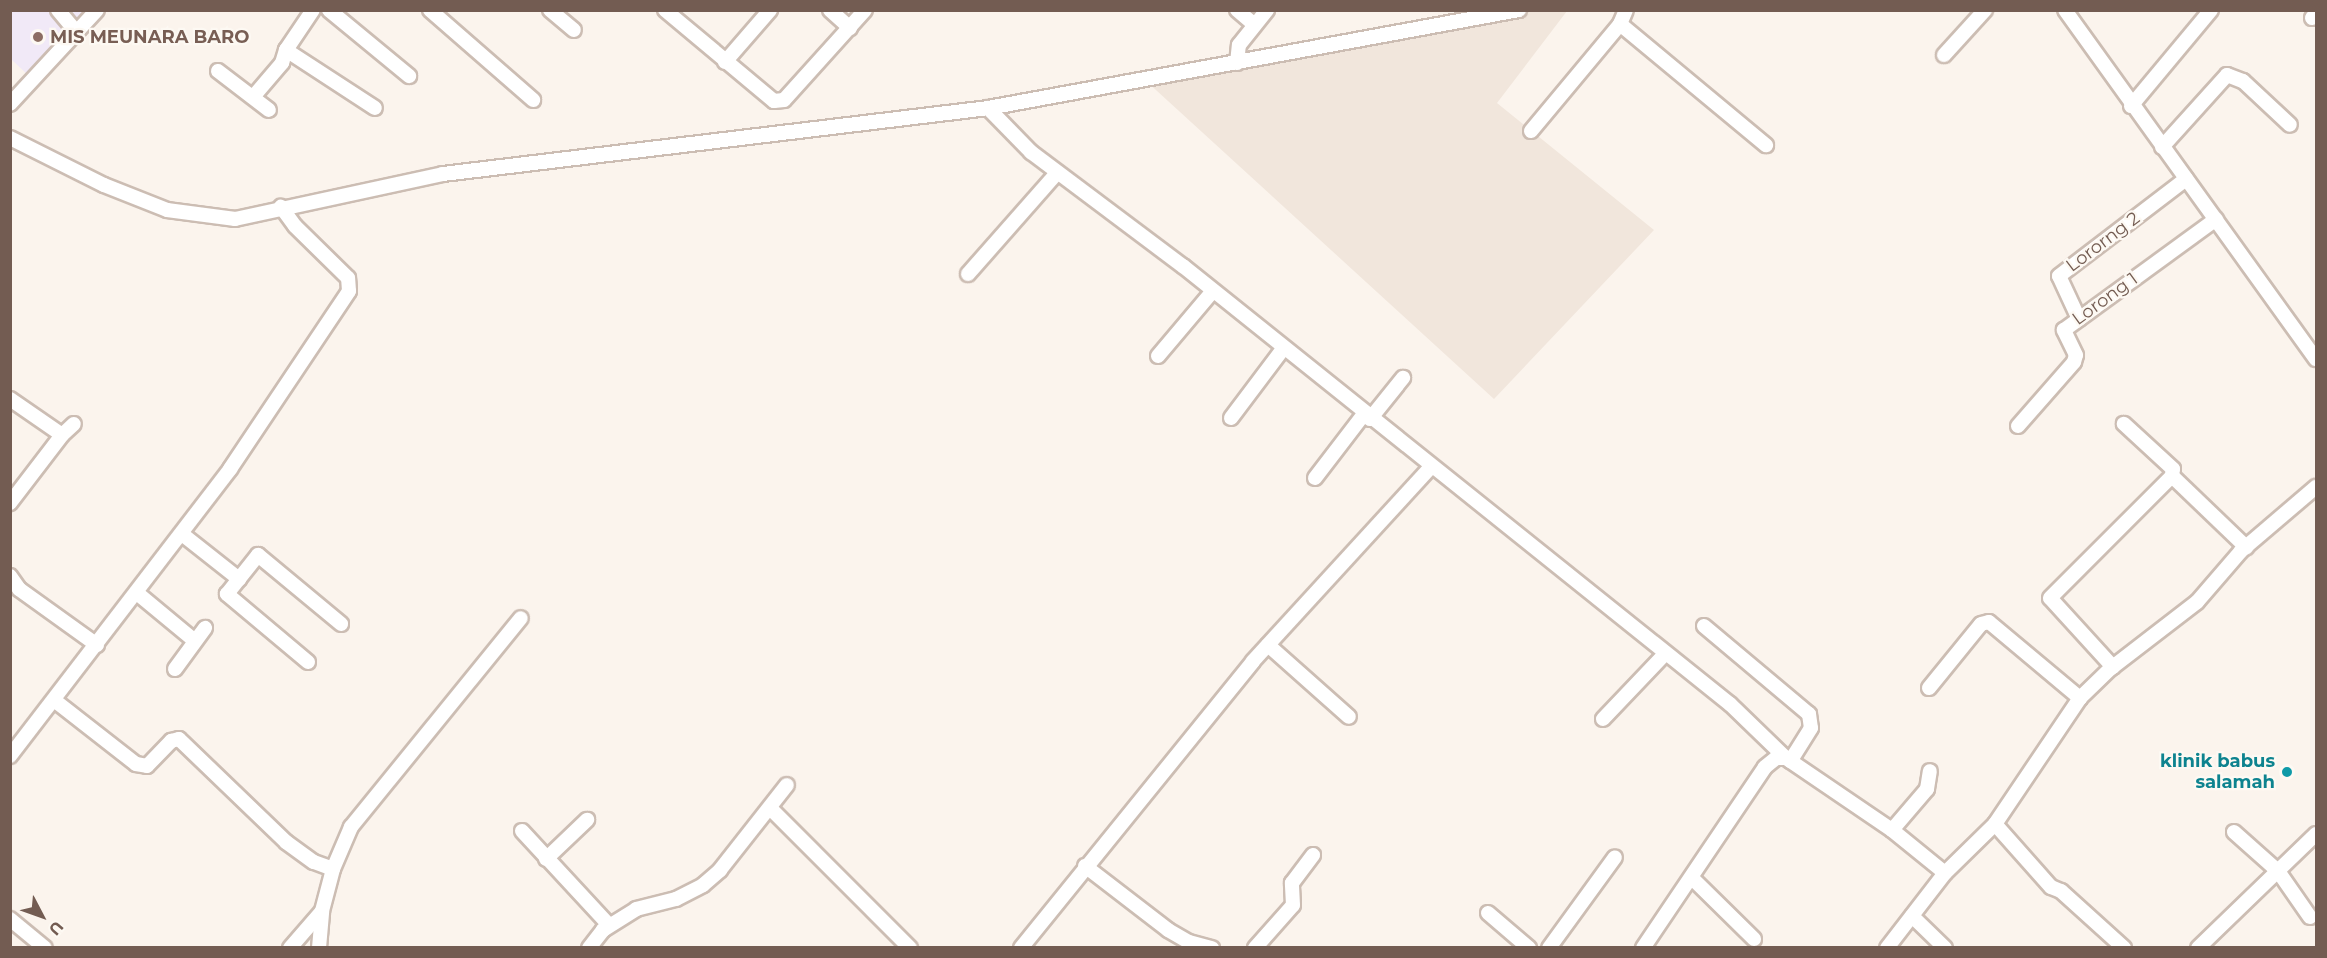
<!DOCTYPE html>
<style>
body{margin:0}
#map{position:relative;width:2327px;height:958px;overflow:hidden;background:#fbf4ed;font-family:Montserrat,sans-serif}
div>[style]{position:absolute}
.residential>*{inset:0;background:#f1e6dc}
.education>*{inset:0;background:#f1e9f7}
.roads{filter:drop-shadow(2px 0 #ccbdb3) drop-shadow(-2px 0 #ccbdb3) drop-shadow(0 2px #ccbdb3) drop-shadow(0 -2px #ccbdb3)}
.minor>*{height:14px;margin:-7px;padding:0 7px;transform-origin:7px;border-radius:7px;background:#fff}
.dots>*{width:16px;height:16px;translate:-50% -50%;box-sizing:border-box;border:3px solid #fdf9f3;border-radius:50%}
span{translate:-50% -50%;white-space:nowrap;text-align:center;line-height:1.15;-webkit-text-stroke:4.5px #fdf9f3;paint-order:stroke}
.education-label{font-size:18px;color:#785e54;font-weight:700}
.left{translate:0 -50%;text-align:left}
.street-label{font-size:18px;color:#735c52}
.culture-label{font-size:18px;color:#0d838f;font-weight:700}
.right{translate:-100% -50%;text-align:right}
.frame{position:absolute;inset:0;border:12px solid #735c52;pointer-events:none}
.north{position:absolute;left:12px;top:886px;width:60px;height:60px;-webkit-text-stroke:4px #fdf9f3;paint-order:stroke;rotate:131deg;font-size:16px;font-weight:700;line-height:24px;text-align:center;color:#735c52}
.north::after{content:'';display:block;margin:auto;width:21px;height:27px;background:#735c52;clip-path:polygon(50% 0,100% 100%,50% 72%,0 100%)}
</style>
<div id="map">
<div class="residential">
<div style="clip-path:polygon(1521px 11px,1567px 11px,1497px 103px,1654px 230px,1494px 399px,1145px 80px)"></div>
</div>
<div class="education">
<div style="clip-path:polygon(11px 11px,80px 11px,85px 15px,30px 77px,11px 59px)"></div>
</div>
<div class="roads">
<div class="minor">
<div style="left:58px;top:10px;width:30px;rotate:50deg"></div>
<div style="left:329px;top:10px;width:104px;rotate:39.5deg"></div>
<div style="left:430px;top:10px;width:137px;rotate:41.1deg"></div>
<div style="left:550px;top:10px;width:31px;rotate:40deg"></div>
<div style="left:665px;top:10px;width:142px;rotate:39.9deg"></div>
<div style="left:774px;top:101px;width:10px;rotate:-6deg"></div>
<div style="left:784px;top:100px;width:121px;rotate:-48deg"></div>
<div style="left:830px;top:10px;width:27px;rotate:42deg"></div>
<div style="left:1237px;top:10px;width:23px;rotate:40deg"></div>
<div style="left:2065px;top:10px;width:430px;rotate:54.3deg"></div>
<div style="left:2312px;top:18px;width:6px;rotate:-51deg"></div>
<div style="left:1620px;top:24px;width:190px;rotate:39.7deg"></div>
<div style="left:286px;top:50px;width:106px;rotate:33.1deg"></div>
<div style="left:1944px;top:55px;width:61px;rotate:-47.7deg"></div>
<div style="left:725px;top:62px;width:69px;rotate:-49.1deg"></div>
<div style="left:1237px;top:63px;width:18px;rotate:-84deg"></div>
<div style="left:1239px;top:45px;width:45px;rotate:-51.3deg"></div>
<div style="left:218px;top:71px;width:64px;rotate:37.4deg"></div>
<div style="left:253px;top:97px;width:45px;rotate:-49.5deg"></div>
<div style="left:282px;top:63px;width:14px;rotate:-73deg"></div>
<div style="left:286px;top:50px;width:48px;rotate:-56deg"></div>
<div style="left:10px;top:104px;width:128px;rotate:-47.2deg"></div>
<div style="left:2131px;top:106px;width:125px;rotate:-50.2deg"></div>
<div style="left:988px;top:108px;width:62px;rotate:45.7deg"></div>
<div style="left:1031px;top:152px;width:190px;rotate:36.9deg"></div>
<div style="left:1183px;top:266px;width:701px;rotate:38.69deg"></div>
<div style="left:1730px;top:704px;width:78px;rotate:44deg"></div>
<div style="left:1531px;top:131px;width:139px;rotate:-50.2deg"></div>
<div style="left:1620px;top:24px;width:15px;rotate:-67deg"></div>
<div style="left:10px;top:138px;width:105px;rotate:26.6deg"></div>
<div style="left:104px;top:185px;width:68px;rotate:21.6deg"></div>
<div style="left:167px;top:210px;width:69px;rotate:7.5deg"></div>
<div style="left:235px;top:219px;width:213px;rotate:-12.2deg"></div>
<div style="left:443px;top:174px;width:549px;rotate:-6.9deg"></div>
<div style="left:988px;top:108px;width:540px;rotate:-10.46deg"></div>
<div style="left:2162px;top:147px;width:97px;rotate:-47.9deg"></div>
<div style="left:2227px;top:75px;width:17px;rotate:21deg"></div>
<div style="left:2243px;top:81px;width:64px;rotate:43.1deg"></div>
<div style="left:968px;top:274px;width:135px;rotate:-48.6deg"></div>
<div style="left:2079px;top:319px;width:47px;rotate:-114.9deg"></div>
<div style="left:2059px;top:276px;width:160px;rotate:-37.4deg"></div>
<div style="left:1158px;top:356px;width:85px;rotate:-49.8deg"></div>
<div style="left:10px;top:399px;width:63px;rotate:34.7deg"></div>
<div style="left:62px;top:435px;width:86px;rotate:127.4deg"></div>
<div style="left:1231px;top:418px;width:86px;rotate:-53deg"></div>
<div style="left:1370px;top:419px;width:53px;rotate:-51.2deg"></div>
<div style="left:2018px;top:426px;width:85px;rotate:-48.8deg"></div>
<div style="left:2074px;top:362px;width:7px;rotate:-74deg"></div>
<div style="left:2076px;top:355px;width:28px;rotate:-116deg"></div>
<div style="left:2064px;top:330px;width:188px;rotate:-36.1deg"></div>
<div style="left:62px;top:435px;width:16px;rotate:-43deg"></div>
<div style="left:2172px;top:476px;width:103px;rotate:43.8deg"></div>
<div style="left:1315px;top:478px;width:81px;rotate:-52.6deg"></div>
<div style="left:182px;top:534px;width:73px;rotate:38.3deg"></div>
<div style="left:10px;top:576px;width:16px;rotate:55deg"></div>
<div style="left:19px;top:589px;width:96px;rotate:35.7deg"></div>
<div style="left:137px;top:593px;width:75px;rotate:39.6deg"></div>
<div style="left:1704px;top:626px;width:137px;rotate:40deg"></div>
<div style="left:1809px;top:714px;width:14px;rotate:82deg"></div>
<div style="left:1811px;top:728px;width:39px;rotate:122deg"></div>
<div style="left:1268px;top:645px;width:108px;rotate:41.6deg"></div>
<div style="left:308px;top:662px;width:106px;rotate:-140deg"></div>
<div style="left:227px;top:594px;width:50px;rotate:-51.5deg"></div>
<div style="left:258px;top:555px;width:108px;rotate:39.7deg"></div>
<div style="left:2113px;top:667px;width:93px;rotate:-132.4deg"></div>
<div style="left:2050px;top:598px;width:173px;rotate:-45deg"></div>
<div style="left:2172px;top:476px;width:7px;rotate:-82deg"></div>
<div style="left:2173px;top:469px;width:67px;rotate:-137.4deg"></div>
<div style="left:175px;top:669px;width:51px;rotate:-53.8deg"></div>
<div style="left:1929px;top:688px;width:82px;rotate:-50.9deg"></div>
<div style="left:1981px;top:624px;width:8px;rotate:-14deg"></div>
<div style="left:1989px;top:622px;width:119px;rotate:39.9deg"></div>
<div style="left:54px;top:700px;width:104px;rotate:38deg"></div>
<div style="left:136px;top:764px;width:11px;rotate:10deg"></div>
<div style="left:147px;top:766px;width:35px;rotate:-46deg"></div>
<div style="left:171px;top:741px;width:8px;rotate:-14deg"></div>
<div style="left:179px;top:739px;width:149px;rotate:43.9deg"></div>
<div style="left:286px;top:842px;width:34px;rotate:36deg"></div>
<div style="left:314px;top:862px;width:20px;rotate:20deg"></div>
<div style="left:1603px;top:719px;width:88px;rotate:-46.4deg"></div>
<div style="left:10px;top:756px;width:362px;rotate:-52.5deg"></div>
<div style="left:230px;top:469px;width:214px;rotate:-56.2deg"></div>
<div style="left:349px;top:291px;width:13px;rotate:-94deg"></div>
<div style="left:348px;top:278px;width:74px;rotate:-135.5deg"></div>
<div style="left:295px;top:226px;width:24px;rotate:-126deg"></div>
<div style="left:770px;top:808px;width:198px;rotate:45deg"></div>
<div style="left:1995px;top:824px;width:84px;rotate:48.4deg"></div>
<div style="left:2051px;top:887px;width:11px;rotate:22deg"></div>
<div style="left:2061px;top:891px;width:85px;rotate:42.1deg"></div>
<div style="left:1892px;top:830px;width:54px;rotate:-49.5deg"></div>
<div style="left:1927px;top:789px;width:18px;rotate:-81deg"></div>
<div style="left:522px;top:831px;width:128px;rotate:47.2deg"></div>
<div style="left:609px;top:925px;width:8px;rotate:140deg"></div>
<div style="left:2234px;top:832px;width:59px;rotate:41.6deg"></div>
<div style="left:2278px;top:871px;width:56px;rotate:55.2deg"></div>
<div style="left:546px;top:859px;width:57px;rotate:-43.6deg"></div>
<div style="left:1085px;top:866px;width:105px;rotate:37.6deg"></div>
<div style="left:1168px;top:930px;width:24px;rotate:30deg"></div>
<div style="left:1189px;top:942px;width:24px;rotate:15deg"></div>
<div style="left:1692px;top:878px;width:87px;rotate:44.5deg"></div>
<div style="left:1488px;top:913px;width:54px;rotate:40.5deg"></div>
<div style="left:1912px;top:916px;width:46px;rotate:44.1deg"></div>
<div style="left:10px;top:919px;width:45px;rotate:39.6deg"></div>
<div style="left:290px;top:948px;width:49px;rotate:-49.1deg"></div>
<div style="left:319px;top:948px;width:37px;rotate:-85deg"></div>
<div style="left:322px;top:911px;width:43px;rotate:-75.3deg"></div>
<div style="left:333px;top:869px;width:46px;rotate:-66.8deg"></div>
<div style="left:351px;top:827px;width:269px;rotate:-50.9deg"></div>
<div style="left:589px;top:948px;width:23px;rotate:-52deg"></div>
<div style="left:603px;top:930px;width:39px;rotate:-32deg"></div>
<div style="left:636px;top:909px;width:41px;rotate:-14deg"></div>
<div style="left:676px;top:899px;width:30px;rotate:-27deg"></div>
<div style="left:703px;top:885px;width:23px;rotate:-41deg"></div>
<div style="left:720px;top:870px;width:108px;rotate:-51.8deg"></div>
<div style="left:1021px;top:948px;width:369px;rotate:-51deg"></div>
<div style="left:1253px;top:661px;width:262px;rotate:-47.5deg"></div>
<div style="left:1255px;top:948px;width:57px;rotate:-48.5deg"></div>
<div style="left:1293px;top:905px;width:22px;rotate:-93deg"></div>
<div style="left:1292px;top:883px;width:35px;rotate:-53deg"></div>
<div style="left:1549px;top:948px;width:112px;rotate:-54deg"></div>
<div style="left:1643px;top:948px;width:218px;rotate:-56deg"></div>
<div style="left:1765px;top:767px;width:14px;rotate:-39deg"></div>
<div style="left:1776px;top:758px;width:10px"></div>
<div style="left:1786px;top:758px;width:128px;rotate:34.2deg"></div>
<div style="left:1892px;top:830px;width:68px;rotate:39.1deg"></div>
<div style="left:1887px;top:948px;width:95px;rotate:-52.3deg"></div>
<div style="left:1945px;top:873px;width:70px;rotate:-44.4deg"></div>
<div style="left:1995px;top:824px;width:152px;rotate:-56deg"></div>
<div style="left:2080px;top:698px;width:42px;rotate:-44deg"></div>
<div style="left:2110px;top:669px;width:110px;rotate:-37.6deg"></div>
<div style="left:2197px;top:602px;width:67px;rotate:-49.2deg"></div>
<div style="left:2241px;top:551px;width:99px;rotate:-40.5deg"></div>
<div style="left:2198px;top:948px;width:164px;rotate:-44deg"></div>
</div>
</div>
<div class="dots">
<div style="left:38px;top:37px;background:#8d6e63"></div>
<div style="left:2287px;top:772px;background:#0f9aa8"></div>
</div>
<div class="education-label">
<span class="left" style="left:50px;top:37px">MIS MEUNARA BARO</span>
</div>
<div class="street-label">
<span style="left:2103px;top:242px;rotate:-37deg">Lororng 2</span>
<span style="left:2105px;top:299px;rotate:-36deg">Lorong 1</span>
</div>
<div class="culture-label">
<span class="right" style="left:2275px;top:772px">klinik babus<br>salamah</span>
</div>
<div class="frame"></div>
<div class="north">U</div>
</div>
